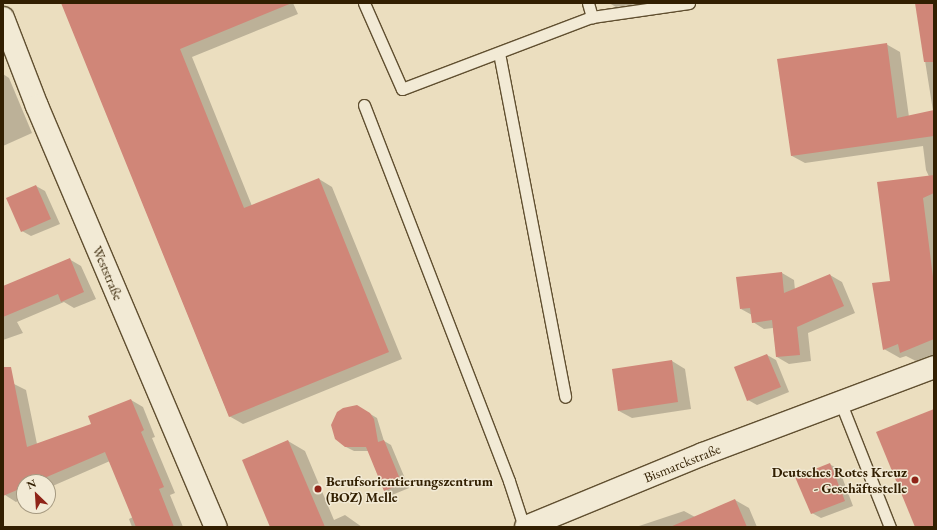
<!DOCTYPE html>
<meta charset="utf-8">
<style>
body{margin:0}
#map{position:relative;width:937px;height:530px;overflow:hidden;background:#ebdebf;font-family:"EB Garamond",serif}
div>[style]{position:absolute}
.shadow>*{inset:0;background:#0003}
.building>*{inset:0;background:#d08678}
.roads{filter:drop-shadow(1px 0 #604f30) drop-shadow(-1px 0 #604f30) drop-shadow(0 1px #604f30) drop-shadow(0 -1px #604f30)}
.lane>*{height:11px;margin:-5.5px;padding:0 5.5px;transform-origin:5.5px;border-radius:5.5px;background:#f2ead5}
.street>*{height:22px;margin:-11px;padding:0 11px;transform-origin:11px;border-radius:11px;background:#f2ead5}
.secondary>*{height:22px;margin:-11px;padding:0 11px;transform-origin:11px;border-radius:11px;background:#f2ead5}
.dots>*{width:11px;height:11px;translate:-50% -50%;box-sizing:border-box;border:2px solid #f2ead5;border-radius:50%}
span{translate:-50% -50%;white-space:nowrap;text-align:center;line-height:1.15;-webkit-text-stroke:3px #f2ead5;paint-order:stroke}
.street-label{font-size:14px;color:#321f01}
.poi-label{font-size:14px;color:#321f01;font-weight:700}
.right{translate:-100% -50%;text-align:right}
.left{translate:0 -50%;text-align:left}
.frame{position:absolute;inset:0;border:4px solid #321f01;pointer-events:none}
.north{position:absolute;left:16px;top:474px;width:40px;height:40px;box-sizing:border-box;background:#f2ead5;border:1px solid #a59980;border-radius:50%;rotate:335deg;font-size:11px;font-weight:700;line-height:16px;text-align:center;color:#321f01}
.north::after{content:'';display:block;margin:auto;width:14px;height:18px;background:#8f2418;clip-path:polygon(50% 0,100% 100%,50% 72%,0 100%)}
</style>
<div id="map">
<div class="shadow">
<div style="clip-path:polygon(62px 3px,293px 3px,298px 14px,192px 57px,252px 206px,319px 179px,332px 187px,402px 359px,243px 424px,229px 416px)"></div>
<div style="clip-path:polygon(609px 3px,646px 3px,616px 7px)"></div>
<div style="clip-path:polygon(934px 3px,934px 354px,916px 361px,906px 356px,900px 358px,884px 349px,891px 282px,878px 183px,933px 185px,926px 170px,923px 146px,805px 163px,792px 156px,778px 60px,886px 44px,900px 52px,909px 117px,933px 111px,916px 4px)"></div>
<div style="clip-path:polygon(3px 74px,9px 78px,32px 133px,3px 146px)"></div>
<div style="clip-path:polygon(36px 186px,45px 191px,60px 224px,31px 236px,22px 231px)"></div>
<div style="clip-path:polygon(69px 259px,81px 266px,96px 299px,74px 308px,64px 302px,17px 322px,23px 333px,3px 340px,3px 288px)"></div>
<div style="clip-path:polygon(782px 273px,794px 280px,795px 290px,830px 275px,842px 282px,855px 313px,808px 333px,811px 361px,789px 364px,777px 357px,773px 328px,764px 329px,753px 322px,752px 315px,741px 309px)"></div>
<div style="clip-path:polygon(767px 355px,776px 360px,789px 392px,757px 405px,748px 400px)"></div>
<div style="clip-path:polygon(672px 361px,685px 369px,691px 409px,632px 418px,619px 411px)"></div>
<div style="clip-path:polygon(14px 384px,26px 390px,37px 444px,93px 425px,131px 400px,143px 407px,155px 437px,152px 438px,175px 493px,170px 495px,183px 527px,132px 527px,129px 519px,133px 517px,110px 461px,48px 488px,48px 482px,24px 482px,24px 498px,16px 502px,5px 495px,3px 389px)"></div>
<div style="clip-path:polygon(357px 406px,377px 418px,384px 441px,391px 445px,409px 488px,392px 495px,385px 490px,369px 451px,354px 451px,346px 447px)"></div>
<div style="clip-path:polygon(288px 441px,305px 451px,334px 520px,345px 515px,362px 527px,272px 527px)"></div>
<div style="clip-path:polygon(829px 464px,839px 469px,853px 506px,821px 518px,812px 513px)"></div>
<div style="clip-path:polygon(735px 500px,749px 508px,757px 527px,636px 527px,684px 511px,695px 517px)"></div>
</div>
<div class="building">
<div style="clip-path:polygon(61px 3px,292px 3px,180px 49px,244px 208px,319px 178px,389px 352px,229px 417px)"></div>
<div style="clip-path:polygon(915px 3px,934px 3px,934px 62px,924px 62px)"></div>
<div style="clip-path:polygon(887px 43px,897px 118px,934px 110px,934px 136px,791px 156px,777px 59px)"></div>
<div style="clip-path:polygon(934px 175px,934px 193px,923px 198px,934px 285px,934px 339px,900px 353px,898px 344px,883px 350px,872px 283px,890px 281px,877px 182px)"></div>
<div style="clip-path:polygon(36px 185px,51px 219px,21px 232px,6px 198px)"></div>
<div style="clip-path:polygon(70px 258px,84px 292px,61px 302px,58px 294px,3px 317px,3px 286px)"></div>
<div style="clip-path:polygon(782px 272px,784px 293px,830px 274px,844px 306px,797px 327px,800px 355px,776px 357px,772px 320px,752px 323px,750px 308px,740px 309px,736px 277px)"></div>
<div style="clip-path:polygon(767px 354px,781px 387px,747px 401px,734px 367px)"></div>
<div style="clip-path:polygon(672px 360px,678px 402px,618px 411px,612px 369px)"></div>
<div style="clip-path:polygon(3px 367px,11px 367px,27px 447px,91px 424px,88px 416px,131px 399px,144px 430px,141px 432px,164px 487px,159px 489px,174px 527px,136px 527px,105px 452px,35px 482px,24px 482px,24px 487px,3px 496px)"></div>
<div style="clip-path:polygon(357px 405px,370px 413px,374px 419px,378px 442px,384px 440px,402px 484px,384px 491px,366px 447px,345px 447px,335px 439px,331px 425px,337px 412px,343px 408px)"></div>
<div style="clip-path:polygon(934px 409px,934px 527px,915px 527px,876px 432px)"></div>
<div style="clip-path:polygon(288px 440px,325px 527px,270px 527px,242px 460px)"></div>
<div style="clip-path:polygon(830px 463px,845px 501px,811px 514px,795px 477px)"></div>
<div style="clip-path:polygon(735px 499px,747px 527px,670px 527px)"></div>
</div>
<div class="roads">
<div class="lane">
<div style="left:364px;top:3px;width:94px;rotate:66.2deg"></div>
<div style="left:402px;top:89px;width:203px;rotate:-20.8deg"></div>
<div style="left:592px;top:17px;width:98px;rotate:-8.2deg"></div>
<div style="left:588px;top:3px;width:15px;rotate:74deg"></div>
<div style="left:499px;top:53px;width:350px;rotate:79.1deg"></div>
<div style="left:364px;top:105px;width:403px;rotate:68.9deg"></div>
<div style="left:509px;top:481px;width:48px;rotate:71.9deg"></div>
<div style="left:840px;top:401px;width:136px;rotate:68.4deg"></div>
</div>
<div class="street">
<div style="left:526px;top:527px;width:191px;rotate:-22.4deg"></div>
<div style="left:703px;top:454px;width:247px;rotate:-20.6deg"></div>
</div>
<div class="secondary">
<div style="left:3px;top:18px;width:94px;rotate:68.9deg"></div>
<div style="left:37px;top:106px;width:457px;rotate:67deg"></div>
</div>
</div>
<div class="dots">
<div style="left:915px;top:480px;background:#8f2418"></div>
<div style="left:318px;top:489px;background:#8f2418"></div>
</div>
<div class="street-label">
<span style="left:108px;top:273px;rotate:67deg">Weststraße</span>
<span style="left:682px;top:463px;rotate:-22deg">Bismarckstraße</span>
</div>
<div class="poi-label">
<span class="right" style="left:907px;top:480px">Deutsches Rotes Kreuz<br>- Geschäftsstelle</span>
<span class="left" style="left:326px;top:489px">Berufsorientierungszentrum<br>(BOZ) Melle</span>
</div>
<div class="frame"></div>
<div class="north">N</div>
</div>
